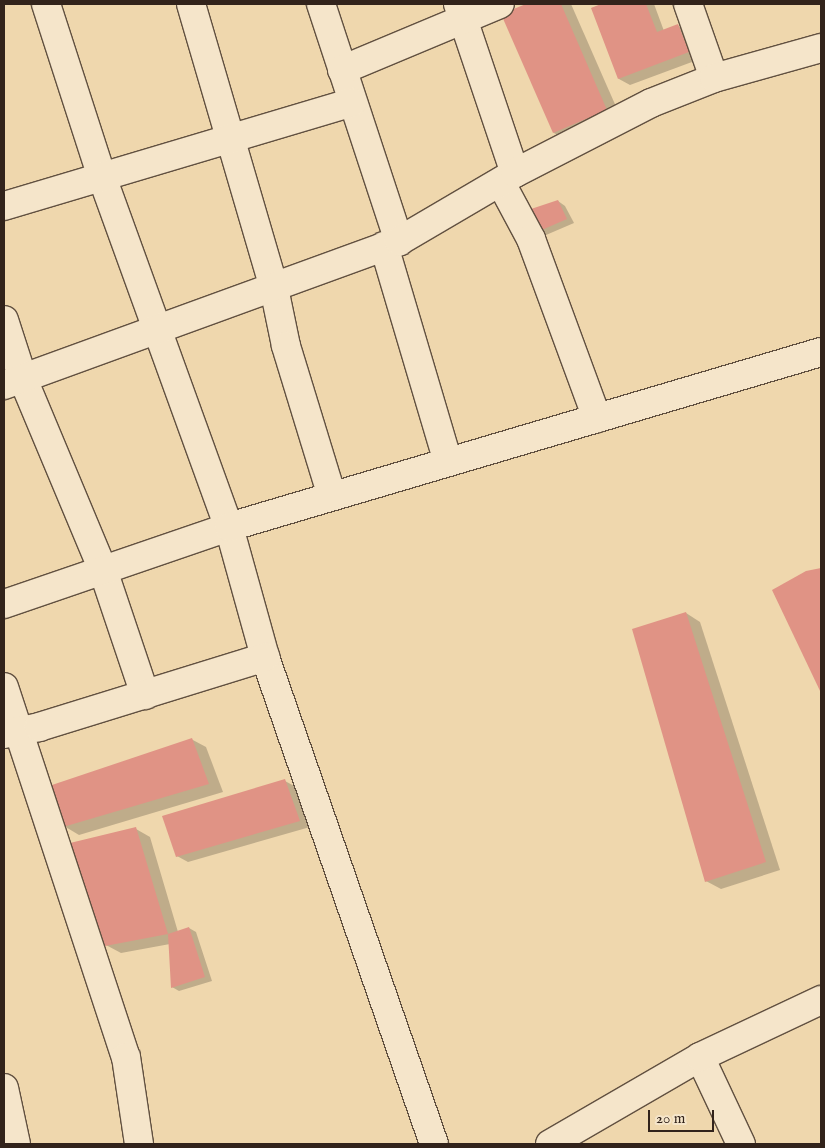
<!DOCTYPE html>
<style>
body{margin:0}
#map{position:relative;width:825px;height:1148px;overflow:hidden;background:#efd7ad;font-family:"IM FELL English",serif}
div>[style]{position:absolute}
.shadow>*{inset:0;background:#0003}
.building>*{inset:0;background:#e09385}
.roads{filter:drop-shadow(1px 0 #615040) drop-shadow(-1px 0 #615040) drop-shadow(0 1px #615040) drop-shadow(0 -1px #615040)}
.minor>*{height:28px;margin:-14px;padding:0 14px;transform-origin:14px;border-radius:14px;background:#f5e5ca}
span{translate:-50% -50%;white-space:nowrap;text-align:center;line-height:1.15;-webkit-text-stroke:4.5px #f5e5ca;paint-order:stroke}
.frame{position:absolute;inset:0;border:5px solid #32231b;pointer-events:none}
.scale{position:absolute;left:648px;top:1110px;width:66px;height:22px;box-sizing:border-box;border:2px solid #32231b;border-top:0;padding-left:6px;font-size:15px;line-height:18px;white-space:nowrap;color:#32231b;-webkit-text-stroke:4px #f5e5ca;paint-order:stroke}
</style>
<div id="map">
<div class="shadow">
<div style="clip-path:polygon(529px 4px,571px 4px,621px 118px,568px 141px,554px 133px,503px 15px)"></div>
<div style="clip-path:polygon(605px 4px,654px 4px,664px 31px,678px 26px,689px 32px,700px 59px,630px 85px,619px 79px,592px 8px)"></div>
<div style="clip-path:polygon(558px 201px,565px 206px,574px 223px,546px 235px,538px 231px)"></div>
<div style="clip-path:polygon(821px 570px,821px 690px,773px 591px,807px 572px)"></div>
<div style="clip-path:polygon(686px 613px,700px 622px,780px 870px,721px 889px,706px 881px)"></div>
<div style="clip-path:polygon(191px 739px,206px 747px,223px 792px,79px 835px,64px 826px)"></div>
<div style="clip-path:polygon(285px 781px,296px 787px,310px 827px,188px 862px,177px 856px)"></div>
<div style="clip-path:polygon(136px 829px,150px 837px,178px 932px,189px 928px,196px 932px,212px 981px,179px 991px,172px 987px,170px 944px,121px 953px,106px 945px)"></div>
</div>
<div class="building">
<div style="clip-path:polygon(526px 4px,561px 4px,607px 110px,553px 133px,501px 14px)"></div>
<div style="clip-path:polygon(601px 4px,646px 4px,657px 32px,678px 24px,689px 52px,618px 79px,591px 8px)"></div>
<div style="clip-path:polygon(558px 200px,567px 219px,537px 232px,525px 211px)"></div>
<div style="clip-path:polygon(821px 568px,821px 693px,772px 590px,806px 571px)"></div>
<div style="clip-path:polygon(686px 612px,766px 862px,705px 882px,632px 629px)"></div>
<div style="clip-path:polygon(192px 738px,209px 784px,63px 827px,46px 787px)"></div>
<div style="clip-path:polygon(285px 779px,300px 821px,176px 857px,162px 816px)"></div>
<div style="clip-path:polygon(136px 827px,168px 934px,189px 927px,205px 977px,171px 988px,168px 934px,105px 946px,70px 843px)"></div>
</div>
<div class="roads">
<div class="minor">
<div style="left:46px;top:4px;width:182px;rotate:72.1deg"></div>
<div style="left:102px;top:177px;width:372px;rotate:70.1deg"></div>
<div style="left:229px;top:527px;width:135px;rotate:74.5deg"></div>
<div style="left:265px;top:657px;width:515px;rotate:70.86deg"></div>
<div style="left:191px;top:4px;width:296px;rotate:73.7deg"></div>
<div style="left:274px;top:288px;width:59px;rotate:78.3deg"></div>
<div style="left:286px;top:346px;width:157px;rotate:73deg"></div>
<div style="left:321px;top:4px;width:250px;rotate:71.8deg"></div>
<div style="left:458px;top:4px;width:178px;rotate:71.4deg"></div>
<div style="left:688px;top:4px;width:78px;rotate:70.6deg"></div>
<div style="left:342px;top:70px;width:171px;rotate:-22.7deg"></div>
<div style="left:501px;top:183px;width:64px;rotate:61.8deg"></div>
<div style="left:531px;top:239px;width:191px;rotate:69.8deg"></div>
<div style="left:4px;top:206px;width:363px;rotate:-16.6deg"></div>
<div style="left:384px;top:246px;width:225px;rotate:73.5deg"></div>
<div style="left:4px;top:320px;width:62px;rotate:72.1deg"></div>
<div style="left:23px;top:379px;width:207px;rotate:67.3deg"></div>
<div style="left:103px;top:570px;width:132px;rotate:71.4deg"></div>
<div style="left:4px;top:385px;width:420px;rotate:-20deg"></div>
<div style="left:399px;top:241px;width:134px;rotate:-30.4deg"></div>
<div style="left:515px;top:173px;width:153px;rotate:-27.2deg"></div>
<div style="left:651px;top:103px;width:68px;rotate:-21.6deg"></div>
<div style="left:714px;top:78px;width:111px;rotate:-15.7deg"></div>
<div style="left:4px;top:604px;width:238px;rotate:-18.9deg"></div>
<div style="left:229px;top:527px;width:617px;rotate:-16.47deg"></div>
<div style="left:4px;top:687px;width:390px;rotate:71.8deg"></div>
<div style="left:126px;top:1057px;width:88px;rotate:81.5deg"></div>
<div style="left:4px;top:734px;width:36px;rotate:-11deg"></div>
<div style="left:39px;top:727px;width:237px;rotate:-17.2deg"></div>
<div style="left:700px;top:1057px;width:96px;rotate:64.8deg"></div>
<div style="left:4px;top:1088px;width:57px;rotate:77.9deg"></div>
<div style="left:550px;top:1144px;width:173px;rotate:-30.1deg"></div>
<div style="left:700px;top:1057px;width:134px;rotate:-25.2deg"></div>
</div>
</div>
<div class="frame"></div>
<div class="scale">20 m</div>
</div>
